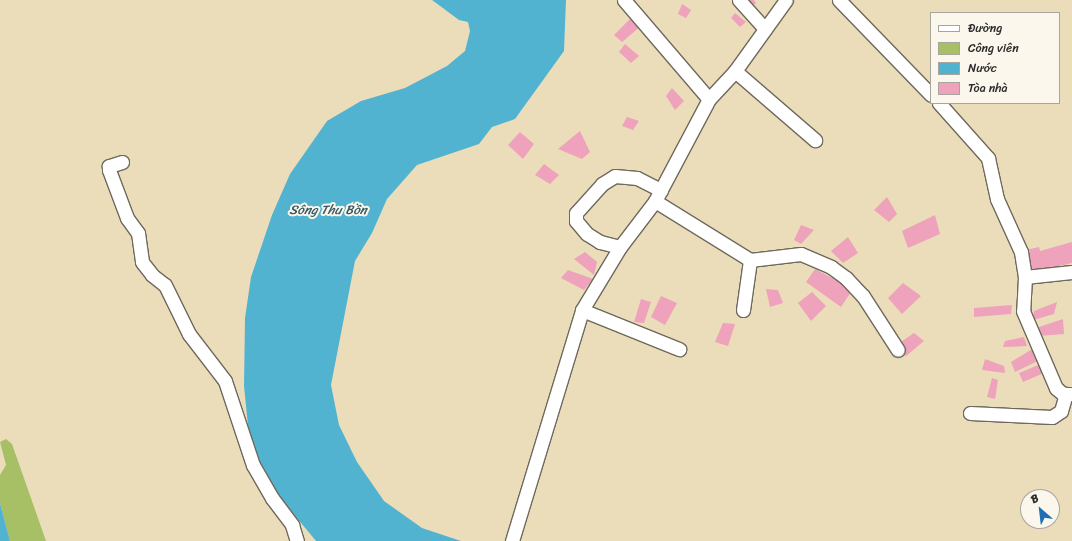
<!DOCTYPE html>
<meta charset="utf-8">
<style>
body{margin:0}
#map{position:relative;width:1072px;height:541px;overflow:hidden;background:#ebddba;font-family:Sriracha,sans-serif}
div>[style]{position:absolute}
.green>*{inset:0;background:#a7c066}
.water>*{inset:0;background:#52b3d1}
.building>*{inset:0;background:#eea2bb}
.roads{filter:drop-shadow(1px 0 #6e695d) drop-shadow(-1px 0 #6e695d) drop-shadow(0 1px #6e695d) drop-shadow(0 -1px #6e695d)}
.minor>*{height:13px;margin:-6.5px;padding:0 6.5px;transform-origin:6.5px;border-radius:6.5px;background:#fff}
span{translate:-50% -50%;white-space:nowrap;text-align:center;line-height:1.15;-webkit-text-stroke:4px #fbf7ec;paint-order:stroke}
.water-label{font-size:13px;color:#395b65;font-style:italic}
.legend{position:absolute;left:930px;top:12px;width:130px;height:92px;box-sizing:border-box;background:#fbf7ec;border:1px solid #a8a59f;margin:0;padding:5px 7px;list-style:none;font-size:12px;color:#2b2b2b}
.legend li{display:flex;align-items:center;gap:8px;height:20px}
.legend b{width:20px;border:1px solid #a8a59f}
.north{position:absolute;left:1020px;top:489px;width:40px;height:40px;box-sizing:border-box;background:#fbf7ec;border:1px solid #a8a59f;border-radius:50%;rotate:332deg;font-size:11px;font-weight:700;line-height:16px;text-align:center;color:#2b2b2b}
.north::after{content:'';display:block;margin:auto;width:14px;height:18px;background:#1f6fb2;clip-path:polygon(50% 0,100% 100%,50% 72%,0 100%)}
</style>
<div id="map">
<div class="green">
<div style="clip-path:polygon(6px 439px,12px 444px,46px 541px,10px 541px,0 503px,0 475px,6px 465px,0 442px)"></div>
</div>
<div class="water">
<div style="clip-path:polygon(432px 0,566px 0,564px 51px,515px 119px,492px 127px,479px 144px,417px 165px,387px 199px,372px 233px,355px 261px,331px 385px,339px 425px,357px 462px,384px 501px,422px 528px,461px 541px,316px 541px,263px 477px,249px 436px,244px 386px,245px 318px,251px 277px,272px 215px,290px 174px,327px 121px,361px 101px,405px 88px,447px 66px,465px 51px,470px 31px,468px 22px,459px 20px)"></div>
<div style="clip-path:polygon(0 503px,10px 541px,0 541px)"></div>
</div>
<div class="building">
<div style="clip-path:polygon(741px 0,754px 0,756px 3px,749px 9px)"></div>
<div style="clip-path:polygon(682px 4px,691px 10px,686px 18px,678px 14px)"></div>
<div style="clip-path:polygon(735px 13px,746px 22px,740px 27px,731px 18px)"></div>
<div style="clip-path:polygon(631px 18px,641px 26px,622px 42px,614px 35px)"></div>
<div style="clip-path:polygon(625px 44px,639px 56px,631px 63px,619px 52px)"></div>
<div style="clip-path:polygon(672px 88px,684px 101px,675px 110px,666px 96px)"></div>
<div style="clip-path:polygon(627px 117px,639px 121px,633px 130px,622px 126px)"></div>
<div style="clip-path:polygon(580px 131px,590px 152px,582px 159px,558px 149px)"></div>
<div style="clip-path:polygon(520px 132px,534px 144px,523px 159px,508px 145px)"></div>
<div style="clip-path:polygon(544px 164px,559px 175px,550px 184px,535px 175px)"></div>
<div style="clip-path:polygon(887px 197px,897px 214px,889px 222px,874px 210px)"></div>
<div style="clip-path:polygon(935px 215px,940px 234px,908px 248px,902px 231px)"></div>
<div style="clip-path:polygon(801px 225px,814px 230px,801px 244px,794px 240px)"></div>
<div style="clip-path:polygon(848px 237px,858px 253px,843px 263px,831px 251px)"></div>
<div style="clip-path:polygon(1072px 242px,1072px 263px,1029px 273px,1026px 250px,1039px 247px,1040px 251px)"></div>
<div style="clip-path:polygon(585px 252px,597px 262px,594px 275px,574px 259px)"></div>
<div style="clip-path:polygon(815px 269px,853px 289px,841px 307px,806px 282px)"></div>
<div style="clip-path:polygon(568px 270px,593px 279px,584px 290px,561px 278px)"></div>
<div style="clip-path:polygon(903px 283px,921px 296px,902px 314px,888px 298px)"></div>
<div style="clip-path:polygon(766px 289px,778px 290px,783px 303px,770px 307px)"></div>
<div style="clip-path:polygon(812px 292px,826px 306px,811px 321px,798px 303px)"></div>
<div style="clip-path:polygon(661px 296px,677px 303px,665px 325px,651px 317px)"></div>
<div style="clip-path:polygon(641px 299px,651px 302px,644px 323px,634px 322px)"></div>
<div style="clip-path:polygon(1057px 302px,1054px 314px,1033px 320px,1034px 311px)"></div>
<div style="clip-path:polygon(1012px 305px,1011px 314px,974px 317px,974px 308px)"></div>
<div style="clip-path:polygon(1063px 319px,1064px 334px,1038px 336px,1036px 328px)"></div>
<div style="clip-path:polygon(723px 323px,735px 324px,728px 346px,715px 342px)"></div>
<div style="clip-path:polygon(914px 333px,924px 341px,906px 356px,895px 346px)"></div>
<div style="clip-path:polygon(1024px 337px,1027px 346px,1003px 347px,1005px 341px)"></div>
<div style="clip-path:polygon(1034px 348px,1044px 358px,1015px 372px,1011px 362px)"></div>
<div style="clip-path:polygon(985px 359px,1004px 366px,1005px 373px,982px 370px)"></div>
<div style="clip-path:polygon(1043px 363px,1044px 373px,1023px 382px,1019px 373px)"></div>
<div style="clip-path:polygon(992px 378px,998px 380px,995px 399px,987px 397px)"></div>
</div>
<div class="roads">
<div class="minor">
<div style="left:624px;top:0;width:130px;rotate:49.4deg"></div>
<div style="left:739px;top:0;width:39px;rotate:48deg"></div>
<div style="left:839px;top:0;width:132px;rotate:45.9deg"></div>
<div style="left:735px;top:71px;width:106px;rotate:40.8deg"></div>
<div style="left:939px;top:103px;width:74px;rotate:48.3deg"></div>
<div style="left:988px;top:158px;width:42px;rotate:77.6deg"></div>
<div style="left:997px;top:199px;width:58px;rotate:65.6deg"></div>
<div style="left:1021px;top:252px;width:25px;rotate:81deg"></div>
<div style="left:1025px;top:277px;width:34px;rotate:93deg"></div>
<div style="left:1023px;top:311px;width:84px;rotate:66.8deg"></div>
<div style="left:1056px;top:388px;width:9px;rotate:41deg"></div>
<div style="left:1063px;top:394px;width:9px"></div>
<div style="left:122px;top:162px;width:14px;rotate:163deg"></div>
<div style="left:109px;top:166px;width:4px;rotate:90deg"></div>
<div style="left:109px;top:170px;width:51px;rotate:69.4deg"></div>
<div style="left:127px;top:218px;width:19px;rotate:54deg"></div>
<div style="left:138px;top:233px;width:29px;rotate:82deg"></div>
<div style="left:142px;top:262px;width:16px;rotate:52deg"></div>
<div style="left:152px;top:275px;width:16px;rotate:38deg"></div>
<div style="left:165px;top:285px;width:55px;rotate:63.9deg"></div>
<div style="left:189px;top:334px;width:59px;rotate:52.5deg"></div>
<div style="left:225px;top:381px;width:89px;rotate:71.6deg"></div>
<div style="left:253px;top:465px;width:38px;rotate:60deg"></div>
<div style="left:272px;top:498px;width:34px;rotate:53deg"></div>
<div style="left:292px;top:525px;width:17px;rotate:73deg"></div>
<div style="left:655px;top:201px;width:112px;rotate:31.8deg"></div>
<div style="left:750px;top:260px;width:51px;rotate:-6.7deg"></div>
<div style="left:801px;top:254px;width:33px;rotate:23deg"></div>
<div style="left:831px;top:267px;width:19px;rotate:36deg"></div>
<div style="left:846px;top:278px;width:25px;rotate:47deg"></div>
<div style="left:863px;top:296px;width:64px;rotate:57.1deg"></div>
<div style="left:620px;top:247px;width:21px;rotate:-166deg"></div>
<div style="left:600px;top:242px;width:15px;rotate:-148deg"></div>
<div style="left:587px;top:234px;width:17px;rotate:-130deg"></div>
<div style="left:576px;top:221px;width:8px;rotate:-90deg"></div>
<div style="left:576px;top:213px;width:39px;rotate:-48deg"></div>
<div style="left:602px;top:184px;width:15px;rotate:-32deg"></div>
<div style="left:615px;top:176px;width:22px;rotate:5deg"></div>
<div style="left:637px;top:178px;width:27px;rotate:27deg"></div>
<div style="left:1025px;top:277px;width:47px;rotate:-6.1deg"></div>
<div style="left:582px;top:310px;width:105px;rotate:21.9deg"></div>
<div style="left:743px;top:310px;width:50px;rotate:-82deg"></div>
<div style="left:970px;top:413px;width:82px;rotate:2.8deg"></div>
<div style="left:1052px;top:417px;width:11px;rotate:-34deg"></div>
<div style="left:1061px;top:411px;width:18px;rotate:-74deg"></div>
<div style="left:512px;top:541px;width:241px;rotate:-73.1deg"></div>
<div style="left:582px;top:310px;width:74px;rotate:-58.9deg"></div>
<div style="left:620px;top:247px;width:58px;rotate:-52.7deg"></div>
<div style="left:655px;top:201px;width:115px;rotate:-62.1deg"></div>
<div style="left:709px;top:99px;width:38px;rotate:-47deg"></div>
<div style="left:735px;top:71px;width:87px;rotate:-54.3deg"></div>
</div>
</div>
<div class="water-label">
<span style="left:328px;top:210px">Sông Thu Bồn</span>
</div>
<ul class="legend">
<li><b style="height:5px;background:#fff"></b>Đường</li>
<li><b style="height:11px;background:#a7c066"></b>Công viên</li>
<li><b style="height:11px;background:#52b3d1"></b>Nước</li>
<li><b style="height:11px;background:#eea2bb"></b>Tòa nhà</li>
</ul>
<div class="north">B</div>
</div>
